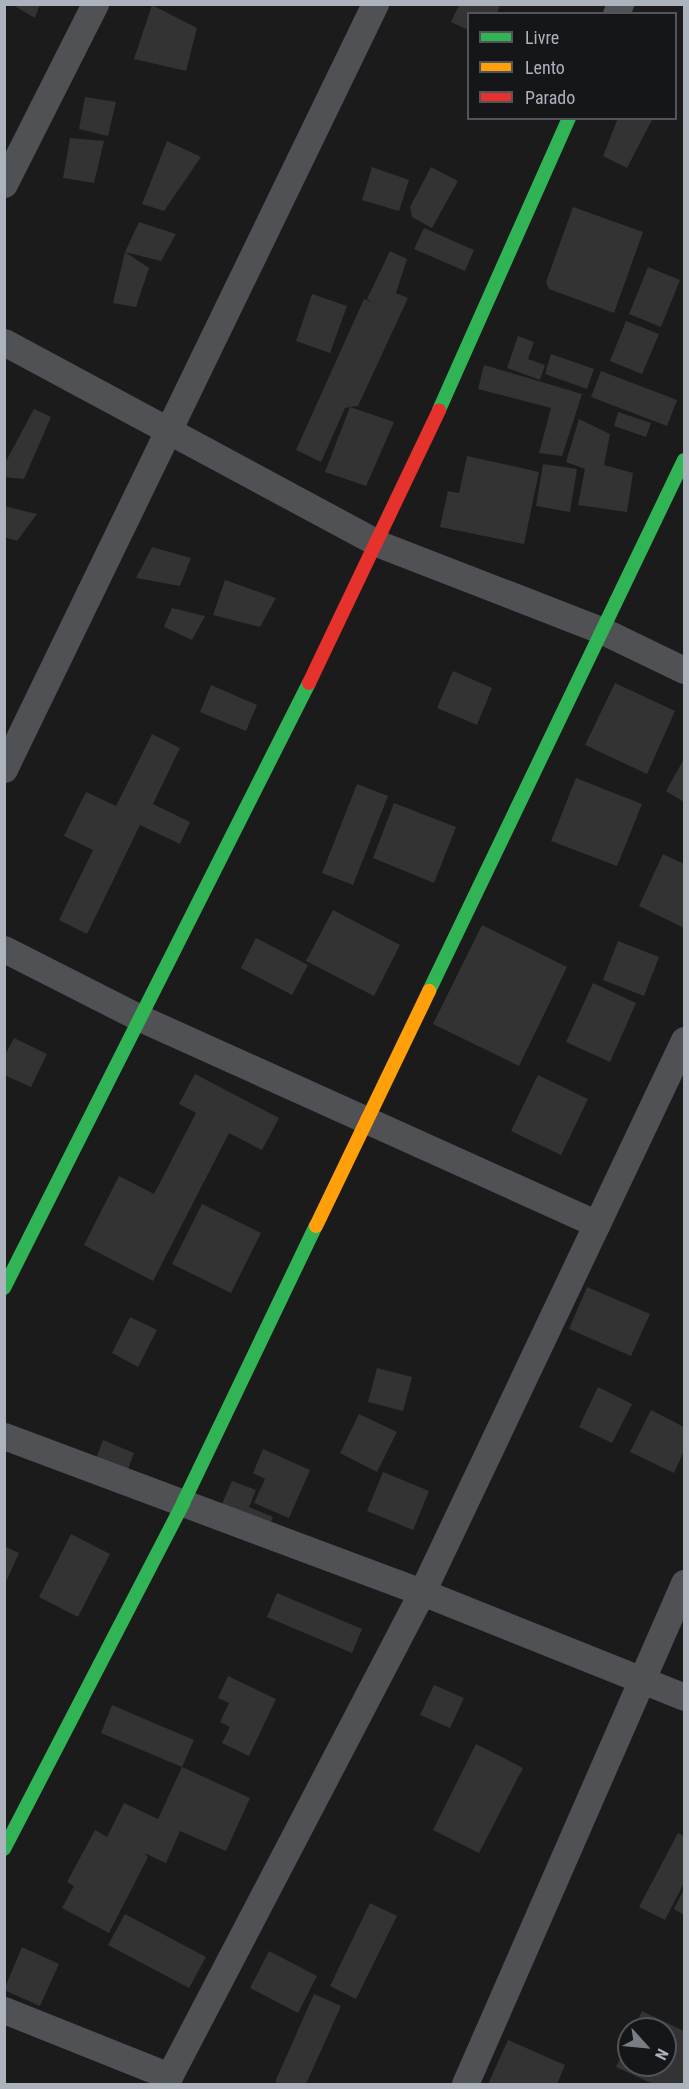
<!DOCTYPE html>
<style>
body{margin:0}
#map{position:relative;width:689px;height:2089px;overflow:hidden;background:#1b1b1c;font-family:"Roboto Condensed",sans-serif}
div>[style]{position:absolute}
.building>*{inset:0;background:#333334}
.street>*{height:27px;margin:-13.5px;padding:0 13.5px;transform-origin:13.5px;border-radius:13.5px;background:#505155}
.fast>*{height:14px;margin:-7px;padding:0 7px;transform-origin:7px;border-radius:7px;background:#30b455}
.slow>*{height:14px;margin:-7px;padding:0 7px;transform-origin:7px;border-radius:7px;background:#ff9f0a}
.jam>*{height:14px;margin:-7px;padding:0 7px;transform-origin:7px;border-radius:7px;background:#e5322d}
span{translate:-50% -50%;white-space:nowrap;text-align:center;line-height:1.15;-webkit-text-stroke:6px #151618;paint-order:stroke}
.frame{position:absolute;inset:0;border:6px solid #acb3bd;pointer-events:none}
.legend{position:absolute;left:467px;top:12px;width:210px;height:108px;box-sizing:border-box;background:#151618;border:2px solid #51555a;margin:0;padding:8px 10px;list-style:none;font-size:18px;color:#acb3bd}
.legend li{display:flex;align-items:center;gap:12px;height:30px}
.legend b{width:30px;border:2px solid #51555a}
.north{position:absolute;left:617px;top:2017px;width:60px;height:60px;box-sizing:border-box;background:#151618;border:2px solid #51555a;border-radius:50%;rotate:117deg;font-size:16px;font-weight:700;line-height:24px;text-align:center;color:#acb3bd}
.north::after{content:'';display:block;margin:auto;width:21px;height:27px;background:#797e85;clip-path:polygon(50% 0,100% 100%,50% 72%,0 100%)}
</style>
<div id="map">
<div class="building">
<div style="clip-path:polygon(11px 4px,40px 4px,35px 18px)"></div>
<div style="clip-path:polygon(152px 5px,197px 28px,186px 71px,134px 59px)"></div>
<div style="clip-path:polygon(459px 5px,500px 5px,497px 14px,468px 14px,468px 30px,451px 22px)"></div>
<div style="clip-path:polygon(85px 97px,116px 102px,108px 136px,79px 129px)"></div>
<div style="clip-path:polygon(618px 118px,653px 118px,627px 168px,603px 156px)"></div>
<div style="clip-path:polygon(70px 138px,104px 141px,94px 183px,63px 178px)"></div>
<div style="clip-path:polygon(167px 141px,201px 157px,164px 211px,142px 204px)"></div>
<div style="clip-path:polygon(372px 167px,409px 180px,399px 211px,362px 200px)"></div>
<div style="clip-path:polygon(431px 167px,458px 181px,432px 228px,412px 217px,410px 207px)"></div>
<div style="clip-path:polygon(573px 207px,643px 232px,614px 313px,549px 289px,546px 282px)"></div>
<div style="clip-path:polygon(139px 222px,176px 234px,161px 261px,125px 252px)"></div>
<div style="clip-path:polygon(424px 228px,474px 250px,465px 271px,414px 249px)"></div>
<div style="clip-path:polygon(390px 251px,407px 259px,396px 293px,408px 298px,358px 406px,350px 407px,394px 422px,366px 486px,325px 472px,350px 407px,345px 408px,321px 462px,296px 450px,364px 299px,373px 303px,367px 299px)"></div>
<div style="clip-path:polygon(125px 252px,149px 268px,136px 307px,113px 303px)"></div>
<div style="clip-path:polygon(648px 267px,680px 280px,661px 327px,629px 314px)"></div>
<div style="clip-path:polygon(312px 294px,347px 306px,330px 353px,296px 341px)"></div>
<div style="clip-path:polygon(626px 321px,659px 334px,642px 374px,610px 361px)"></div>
<div style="clip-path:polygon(518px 336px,534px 342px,528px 359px,545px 365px,540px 380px,507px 368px)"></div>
<div style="clip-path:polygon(551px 354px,594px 369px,587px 389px,545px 374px)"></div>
<div style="clip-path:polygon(484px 365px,582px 394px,562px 456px,539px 453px,551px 408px,478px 389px)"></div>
<div style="clip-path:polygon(601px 371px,677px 400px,667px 426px,591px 397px)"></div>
<div style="clip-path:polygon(34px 409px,51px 417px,24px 479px,4px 477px,4px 465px)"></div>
<div style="clip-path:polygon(618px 412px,651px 423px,646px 437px,614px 426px)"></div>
<div style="clip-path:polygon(579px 419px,610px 434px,604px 465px,633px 473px,627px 512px,578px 505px,585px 469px,566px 462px)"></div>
<div style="clip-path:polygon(467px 456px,539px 472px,524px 544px,440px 527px,448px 491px,459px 493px)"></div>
<div style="clip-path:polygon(543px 464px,577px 469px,570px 512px,536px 506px)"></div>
<div style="clip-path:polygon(4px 506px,37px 514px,17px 541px,4px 537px)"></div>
<div style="clip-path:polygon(152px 547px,191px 558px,180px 586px,136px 578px)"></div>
<div style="clip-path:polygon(225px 580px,276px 598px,260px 627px,213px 615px)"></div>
<div style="clip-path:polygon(172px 608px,205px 616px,192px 640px,164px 627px)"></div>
<div style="clip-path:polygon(453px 671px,492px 688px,477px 725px,437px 708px)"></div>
<div style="clip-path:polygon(615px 683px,675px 711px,647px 774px,585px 745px)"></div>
<div style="clip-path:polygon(211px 685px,257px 705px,246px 731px,200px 712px)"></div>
<div style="clip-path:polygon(152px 734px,180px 748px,153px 804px,190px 822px,180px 844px,140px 825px,87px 934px,59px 920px,93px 850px,64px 836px,86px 792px,116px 806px)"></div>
<div style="clip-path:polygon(684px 759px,684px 802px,666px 791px)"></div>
<div style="clip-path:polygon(576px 778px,642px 804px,617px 866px,551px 841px)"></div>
<div style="clip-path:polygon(357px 784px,388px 796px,353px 885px,322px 873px)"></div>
<div style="clip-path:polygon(394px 803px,456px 827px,434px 883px,373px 858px)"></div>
<div style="clip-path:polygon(663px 854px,684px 864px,684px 928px,639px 906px)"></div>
<div style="clip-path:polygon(333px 910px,400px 945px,374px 996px,306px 961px)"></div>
<div style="clip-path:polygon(482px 925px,567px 967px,519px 1066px,433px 1024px)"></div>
<div style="clip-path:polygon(256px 938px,308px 965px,292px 995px,241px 968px)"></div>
<div style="clip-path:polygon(618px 941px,659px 957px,644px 996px,603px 980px)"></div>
<div style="clip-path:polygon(593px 983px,636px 1003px,610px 1062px,566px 1042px)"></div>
<div style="clip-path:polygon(14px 1038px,47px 1054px,31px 1087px,4px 1075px,4px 1057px)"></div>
<div style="clip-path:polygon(195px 1074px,279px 1118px,262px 1150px,229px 1133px,153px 1281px,84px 1245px,119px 1176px,154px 1194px,196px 1113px,179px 1104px)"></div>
<div style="clip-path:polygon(538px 1075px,588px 1099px,561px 1155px,511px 1131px)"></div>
<div style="clip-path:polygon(202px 1204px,261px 1233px,231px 1293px,172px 1264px)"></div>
<div style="clip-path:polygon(587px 1287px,650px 1314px,631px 1356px,569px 1329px)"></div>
<div style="clip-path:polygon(130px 1317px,157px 1330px,138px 1367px,112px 1353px)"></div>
<div style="clip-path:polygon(377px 1368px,412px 1377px,403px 1411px,368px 1402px)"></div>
<div style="clip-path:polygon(598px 1387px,632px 1404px,612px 1443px,579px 1427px)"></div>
<div style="clip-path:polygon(651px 1410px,684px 1427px,684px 1451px,674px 1473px,630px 1452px)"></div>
<div style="clip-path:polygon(359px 1414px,397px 1432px,377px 1472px,340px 1453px)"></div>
<div style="clip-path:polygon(103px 1440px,134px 1453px,127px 1472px,96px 1459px)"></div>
<div style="clip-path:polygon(263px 1449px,310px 1470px,289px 1518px,254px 1503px,265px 1479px,253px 1473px)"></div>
<div style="clip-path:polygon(383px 1472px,429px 1491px,413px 1530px,367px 1511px)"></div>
<div style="clip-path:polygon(232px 1481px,256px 1490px,249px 1507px,273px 1517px,266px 1533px,218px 1513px)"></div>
<div style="clip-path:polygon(71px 1534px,110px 1554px,78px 1617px,39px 1597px)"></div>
<div style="clip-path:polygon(4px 1546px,19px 1553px,4px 1586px)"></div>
<div style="clip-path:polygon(277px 1593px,362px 1629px,352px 1653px,267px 1617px)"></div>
<div style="clip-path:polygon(228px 1676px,276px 1699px,249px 1756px,222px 1743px,230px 1727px,220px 1722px,229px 1703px,218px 1698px)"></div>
<div style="clip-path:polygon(434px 1685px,464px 1698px,450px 1728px,420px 1715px)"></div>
<div style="clip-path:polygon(112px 1705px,194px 1740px,182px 1767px,101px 1733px)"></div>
<div style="clip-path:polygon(476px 1744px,523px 1768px,479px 1853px,433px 1830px)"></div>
<div style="clip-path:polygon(182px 1767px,250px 1798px,226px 1851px,180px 1831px,166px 1863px,144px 1853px,148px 1857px,109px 1933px,62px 1908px,74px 1886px,67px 1882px,95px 1830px,107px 1837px,124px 1803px,158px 1819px)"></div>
<div style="clip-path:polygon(678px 1833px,684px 1836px,684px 1883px,665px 1920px,639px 1907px)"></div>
<div style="clip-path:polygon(684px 1889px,684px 1915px,674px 1909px)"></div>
<div style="clip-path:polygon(370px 1903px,397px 1916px,356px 1999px,330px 1986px)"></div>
<div style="clip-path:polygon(125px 1914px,206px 1957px,189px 1988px,108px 1945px)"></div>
<div style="clip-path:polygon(22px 1947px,59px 1964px,40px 2006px,4px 1990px)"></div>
<div style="clip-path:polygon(269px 1951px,317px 1976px,298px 2013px,250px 1988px)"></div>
<div style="clip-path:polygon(314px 1994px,341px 2006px,306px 2084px,281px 2084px,275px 2082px)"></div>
<div style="clip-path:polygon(642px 2011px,684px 2031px,683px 2084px,653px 2084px,616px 2067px,629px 2040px,629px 2065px,665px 2065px,665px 2029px,634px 2029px)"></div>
<div style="clip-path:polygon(508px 2040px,565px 2065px,557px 2084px,488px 2084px)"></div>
</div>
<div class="street">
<div style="left:616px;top:14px;width:11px;rotate:-68deg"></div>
<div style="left:4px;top:184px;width:202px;rotate:-63.2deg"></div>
<div style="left:4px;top:342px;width:426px;rotate:28.3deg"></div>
<div style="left:379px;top:544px;width:240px;rotate:21.2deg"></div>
<div style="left:603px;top:631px;width:90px;rotate:25.7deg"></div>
<div style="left:4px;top:769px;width:850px;rotate:-64.13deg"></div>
<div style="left:4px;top:949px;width:153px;rotate:26.9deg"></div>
<div style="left:140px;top:1018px;width:501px;rotate:24.26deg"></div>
<div style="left:4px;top:1436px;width:446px;rotate:20.5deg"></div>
<div style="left:422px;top:1592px;width:282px;rotate:21.8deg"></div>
<div style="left:4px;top:2010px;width:178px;rotate:21.8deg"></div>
<div style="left:165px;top:2084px;width:555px;rotate:-62.42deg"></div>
<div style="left:422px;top:1592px;width:611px;rotate:-64.61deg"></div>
<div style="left:465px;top:2084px;width:547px;rotate:-66.39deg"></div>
</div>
<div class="fast">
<div style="left:439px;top:410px;width:320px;rotate:-66deg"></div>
<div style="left:429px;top:991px;width:589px;rotate:-64.35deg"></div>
<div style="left:4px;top:1288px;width:678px;rotate:-63.25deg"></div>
<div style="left:4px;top:1849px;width:390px;rotate:-62.6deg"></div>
<div style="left:183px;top:1503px;width:307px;rotate:-64.4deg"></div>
</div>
<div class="slow">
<div style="left:316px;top:1226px;width:261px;rotate:-64.3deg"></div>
</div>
<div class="jam">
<div style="left:309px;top:683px;width:302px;rotate:-64.5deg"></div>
</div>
<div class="frame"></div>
<ul class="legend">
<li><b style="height:8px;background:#30b455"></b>Livre</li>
<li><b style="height:8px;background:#ff9f0a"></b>Lento</li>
<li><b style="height:8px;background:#e5322d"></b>Parado</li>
</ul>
<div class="north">N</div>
</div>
